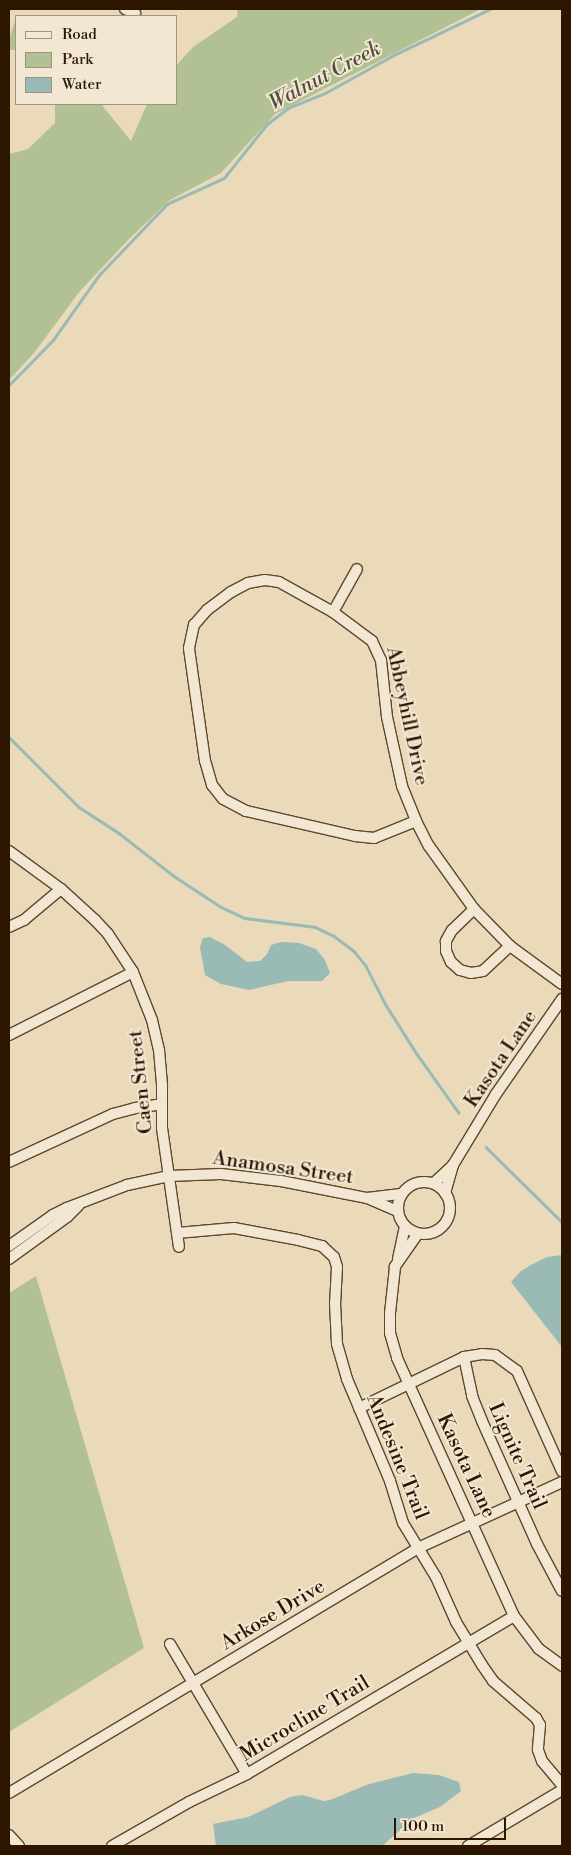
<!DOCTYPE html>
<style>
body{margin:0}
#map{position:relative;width:571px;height:1855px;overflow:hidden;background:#eadaba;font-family:"Libre Bodoni",serif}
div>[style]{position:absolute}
.green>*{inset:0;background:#b2c194}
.water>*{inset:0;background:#99bab5}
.stream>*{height:2.5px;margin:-1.25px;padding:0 1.25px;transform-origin:1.25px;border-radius:1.25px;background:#99bab5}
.roads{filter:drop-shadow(1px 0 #5c472e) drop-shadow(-1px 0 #5c472e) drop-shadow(0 1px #5c472e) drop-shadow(0 -1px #5c472e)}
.minor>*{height:10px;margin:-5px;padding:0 5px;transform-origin:5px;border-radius:5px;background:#f1e7d2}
.minor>.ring{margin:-5px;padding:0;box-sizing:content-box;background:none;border:10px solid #f1e7d2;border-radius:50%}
span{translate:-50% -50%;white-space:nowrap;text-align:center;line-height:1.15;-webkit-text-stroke:4px #f1e7d2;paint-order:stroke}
.street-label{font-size:20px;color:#2d1600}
.water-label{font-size:21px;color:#534f3f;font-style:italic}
.frame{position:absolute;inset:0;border:10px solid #2d1600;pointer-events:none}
.legend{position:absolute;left:15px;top:15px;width:162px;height:90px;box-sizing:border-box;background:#f1e7d2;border:1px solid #a3937e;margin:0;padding:6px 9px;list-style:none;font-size:15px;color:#2d1600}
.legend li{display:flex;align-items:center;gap:10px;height:25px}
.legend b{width:25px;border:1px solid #a3937e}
.scale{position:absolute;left:394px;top:1818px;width:112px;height:22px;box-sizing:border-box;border:2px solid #2d1600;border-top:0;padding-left:6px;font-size:15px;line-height:18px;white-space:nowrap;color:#2d1600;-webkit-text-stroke:4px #f1e7d2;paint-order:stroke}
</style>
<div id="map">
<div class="green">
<div style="clip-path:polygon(238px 9px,481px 9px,275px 114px,221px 173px,170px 200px,129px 239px,80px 291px,34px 353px,9px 380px,9px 154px,28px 149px,55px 123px,55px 104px,101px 104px,131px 141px,147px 104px,176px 104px,176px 66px,193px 47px,237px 17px)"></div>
<div style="clip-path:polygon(16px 18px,16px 50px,9px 50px,9px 39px)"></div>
<div style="clip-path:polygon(36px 1276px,144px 1648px,9px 1732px,9px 1293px)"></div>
</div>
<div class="water">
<div style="clip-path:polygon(210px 937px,225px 945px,247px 962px,260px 961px,267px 954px,271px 945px,281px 942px,299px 943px,316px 949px,325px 960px,330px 973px,322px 981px,288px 981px,249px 990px,221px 984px,205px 975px,200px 947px,203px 938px)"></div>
<div style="clip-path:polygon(562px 1255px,562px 1347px,511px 1282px,521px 1271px,529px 1266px,547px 1257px)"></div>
<div style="clip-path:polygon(413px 1773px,439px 1775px,459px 1782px,461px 1791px,440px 1807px,414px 1818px,382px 1846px,216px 1846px,213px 1824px,248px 1817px,290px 1797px,302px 1795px,324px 1801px,330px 1800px,369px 1784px)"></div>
</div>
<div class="stream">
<div style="left:9px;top:385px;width:63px;rotate:-45.6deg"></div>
<div style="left:53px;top:340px;width:80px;rotate:-54.7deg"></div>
<div style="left:99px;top:275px;width:98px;rotate:-46.2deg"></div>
<div style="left:167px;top:204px;width:63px;rotate:-24.5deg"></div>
<div style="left:224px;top:178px;width:69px;rotate:-51.5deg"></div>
<div style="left:267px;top:124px;width:26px;rotate:-37deg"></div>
<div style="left:288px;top:108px;width:40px;rotate:-22deg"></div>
<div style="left:325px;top:93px;width:77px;rotate:-28.9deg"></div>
<div style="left:392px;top:56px;width:109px;rotate:-25.6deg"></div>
<div style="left:9px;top:737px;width:99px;rotate:45deg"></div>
<div style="left:79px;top:807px;width:48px;rotate:33deg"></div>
<div style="left:119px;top:833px;width:70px;rotate:38deg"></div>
<div style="left:174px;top:876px;width:56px;rotate:33.4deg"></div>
<div style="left:221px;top:907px;width:26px;rotate:25deg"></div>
<div style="left:245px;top:918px;width:71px;rotate:7.3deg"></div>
<div style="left:315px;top:927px;width:21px;rotate:25deg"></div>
<div style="left:334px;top:936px;width:25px;rotate:37deg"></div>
<div style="left:354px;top:951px;width:19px;rotate:51deg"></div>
<div style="left:366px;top:966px;width:44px;rotate:62.9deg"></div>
<div style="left:386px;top:1005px;width:58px;rotate:57.7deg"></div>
<div style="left:417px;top:1054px;width:72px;rotate:54.6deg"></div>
<div style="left:486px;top:1147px;width:107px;rotate:44.6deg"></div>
</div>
<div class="roads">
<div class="minor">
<div style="left:125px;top:9px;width:11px;rotate:22deg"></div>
<div style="left:333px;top:612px;width:49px;rotate:-60.8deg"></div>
<div style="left:416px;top:821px;width:45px;rotate:158deg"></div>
<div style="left:374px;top:838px;width:19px;rotate:-174deg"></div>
<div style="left:355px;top:836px;width:112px;rotate:-167.1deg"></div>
<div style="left:246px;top:811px;width:26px;rotate:-152deg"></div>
<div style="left:223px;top:799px;width:18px;rotate:-128deg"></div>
<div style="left:212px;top:785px;width:25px;rotate:-106deg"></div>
<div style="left:205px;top:761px;width:114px;rotate:-98.1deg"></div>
<div style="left:189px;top:648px;width:24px;rotate:-78deg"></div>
<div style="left:194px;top:625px;width:20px;rotate:-49deg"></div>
<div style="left:207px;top:610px;width:30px;rotate:-37deg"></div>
<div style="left:231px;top:592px;width:19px;rotate:-28deg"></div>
<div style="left:248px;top:583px;width:17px;rotate:-10deg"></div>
<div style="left:265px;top:580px;width:14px;rotate:8deg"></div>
<div style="left:279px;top:582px;width:62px;rotate:29.1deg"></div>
<div style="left:333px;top:612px;width:49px;rotate:36.6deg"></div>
<div style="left:372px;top:641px;width:21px;rotate:65deg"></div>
<div style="left:381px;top:660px;width:57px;rotate:84deg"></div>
<div style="left:387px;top:717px;width:71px;rotate:77.7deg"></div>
<div style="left:402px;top:786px;width:38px;rotate:68deg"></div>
<div style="left:416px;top:821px;width:28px;rotate:63deg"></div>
<div style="left:429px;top:846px;width:77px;rotate:54.5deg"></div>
<div style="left:474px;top:909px;width:52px;rotate:45.8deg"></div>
<div style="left:510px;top:946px;width:64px;rotate:36.2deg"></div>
<div style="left:9px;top:851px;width:64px;rotate:36.2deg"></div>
<div style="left:61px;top:889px;width:46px;rotate:42.4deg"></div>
<div style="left:95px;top:920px;width:19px;rotate:47deg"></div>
<div style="left:108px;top:934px;width:45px;rotate:56.7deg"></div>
<div style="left:133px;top:972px;width:52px;rotate:68.4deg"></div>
<div style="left:152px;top:1020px;width:31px;rotate:77deg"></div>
<div style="left:159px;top:1050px;width:36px;rotate:85deg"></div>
<div style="left:162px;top:1086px;width:42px;rotate:90deg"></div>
<div style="left:162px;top:1128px;width:120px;rotate:81.9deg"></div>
<div style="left:474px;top:909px;width:30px;rotate:136deg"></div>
<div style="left:452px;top:930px;width:13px;rotate:119deg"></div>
<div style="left:446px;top:941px;width:10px;rotate:90deg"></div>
<div style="left:446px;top:951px;width:12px;rotate:66deg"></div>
<div style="left:451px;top:962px;width:12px;rotate:42deg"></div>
<div style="left:460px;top:970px;width:11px;rotate:15deg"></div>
<div style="left:471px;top:973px;width:12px;rotate:-9deg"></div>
<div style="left:483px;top:971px;width:37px;rotate:-43deg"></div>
<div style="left:9px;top:927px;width:17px;rotate:-25deg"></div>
<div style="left:24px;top:920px;width:48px;rotate:-40deg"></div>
<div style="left:9px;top:1035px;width:139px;rotate:-26.9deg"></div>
<div style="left:9px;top:1162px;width:115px;rotate:-24.8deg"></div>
<div style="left:113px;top:1114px;width:23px;rotate:-15deg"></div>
<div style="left:135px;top:1108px;width:27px;rotate:-8deg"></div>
<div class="ring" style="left:398px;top:1182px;width:42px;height:42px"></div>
<div style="left:434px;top:1183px;width:26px;rotate:-43deg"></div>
<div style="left:453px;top:1165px;width:83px;rotate:-58.8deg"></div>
<div style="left:496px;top:1094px;width:116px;rotate:-55.2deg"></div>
<div style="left:445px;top:1193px;width:29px;rotate:-74deg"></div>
<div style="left:367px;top:1198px;width:34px;rotate:-7deg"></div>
<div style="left:177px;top:1233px;width:57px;rotate:-5deg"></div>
<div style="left:234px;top:1228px;width:65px;rotate:10.6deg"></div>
<div style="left:298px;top:1240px;width:25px;rotate:14deg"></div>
<div style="left:322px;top:1246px;width:16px;rotate:43deg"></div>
<div style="left:334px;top:1257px;width:10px;rotate:73deg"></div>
<div style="left:337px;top:1267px;width:36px;rotate:93deg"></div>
<div style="left:335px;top:1303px;width:41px;rotate:87.2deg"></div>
<div style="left:337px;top:1344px;width:36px;rotate:74deg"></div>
<div style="left:347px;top:1379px;width:111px;rotate:67.1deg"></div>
<div style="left:390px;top:1481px;width:44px;rotate:72.8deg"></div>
<div style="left:403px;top:1523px;width:63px;rotate:58.6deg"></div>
<div style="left:436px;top:1577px;width:49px;rotate:66deg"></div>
<div style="left:456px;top:1622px;width:50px;rotate:58.8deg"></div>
<div style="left:482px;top:1665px;width:19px;rotate:55deg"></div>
<div style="left:493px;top:1681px;width:57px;rotate:40.7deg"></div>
<div style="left:536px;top:1718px;width:8px;rotate:60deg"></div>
<div style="left:540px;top:1725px;width:25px;rotate:95deg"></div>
<div style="left:538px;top:1750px;width:12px;rotate:70deg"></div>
<div style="left:542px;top:1761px;width:31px;rotate:50deg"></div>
<div style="left:417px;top:1235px;width:39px;rotate:125deg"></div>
<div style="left:395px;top:1267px;width:46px;rotate:96.2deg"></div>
<div style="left:390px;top:1313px;width:20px;rotate:90deg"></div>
<div style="left:390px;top:1333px;width:26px;rotate:74deg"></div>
<div style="left:397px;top:1358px;width:283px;rotate:65.6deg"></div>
<div style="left:514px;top:1616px;width:41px;rotate:52.9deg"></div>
<div style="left:539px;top:1649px;width:29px;rotate:36deg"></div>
<div style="left:9px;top:1246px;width:54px;rotate:-35.2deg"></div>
<div style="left:53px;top:1215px;width:16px;rotate:-27deg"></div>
<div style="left:67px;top:1208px;width:64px;rotate:-21deg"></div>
<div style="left:127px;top:1185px;width:43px;rotate:-12.1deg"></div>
<div style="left:169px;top:1176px;width:52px;rotate:-2.2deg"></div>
<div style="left:221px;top:1174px;width:60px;rotate:6.7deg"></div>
<div style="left:281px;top:1181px;width:88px;rotate:11.2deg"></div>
<div style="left:367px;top:1198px;width:34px;rotate:23deg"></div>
<div style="left:9px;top:1259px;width:72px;rotate:-35.9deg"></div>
<div style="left:67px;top:1217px;width:16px;rotate:-45deg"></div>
<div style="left:398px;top:1259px;width:33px;rotate:-78deg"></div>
<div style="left:464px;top:1357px;width:40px;rotate:78deg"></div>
<div style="left:472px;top:1396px;width:27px;rotate:68deg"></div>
<div style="left:482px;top:1421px;width:135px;rotate:65.9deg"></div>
<div style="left:537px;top:1544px;width:53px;rotate:62deg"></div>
<div style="left:359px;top:1408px;width:117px;rotate:-25.9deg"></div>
<div style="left:464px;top:1357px;width:18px;rotate:-9deg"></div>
<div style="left:482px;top:1354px;width:13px;rotate:4deg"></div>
<div style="left:495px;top:1355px;width:27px;rotate:36deg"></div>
<div style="left:517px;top:1371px;width:110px;rotate:65.8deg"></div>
<div style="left:170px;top:1644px;width:151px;rotate:59.4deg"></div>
<div style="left:9px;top:1793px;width:477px;rotate:-30.9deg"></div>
<div style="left:418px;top:1548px;width:158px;rotate:-24.6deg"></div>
<div style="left:9px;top:1835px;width:15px;rotate:48deg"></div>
<div style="left:112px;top:1846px;width:89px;rotate:-29.7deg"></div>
<div style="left:189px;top:1802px;width:64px;rotate:-25.8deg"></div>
<div style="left:247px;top:1774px;width:310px;rotate:-30.6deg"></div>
<div style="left:468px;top:1846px;width:109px;rotate:-30.8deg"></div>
</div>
</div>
<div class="street-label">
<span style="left:407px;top:716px;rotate:78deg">Abbeyhill Drive</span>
<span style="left:501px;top:1059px;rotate:-56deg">Kasota Lane</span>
<span style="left:141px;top:1082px;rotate:-96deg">Caen Street</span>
<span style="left:283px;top:1168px;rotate:8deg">Anamosa Street</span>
<span style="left:517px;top:1456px;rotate:66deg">Lignite Trail</span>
<span style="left:397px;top:1457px;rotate:68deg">Andesine Trail</span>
<span style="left:466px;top:1466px;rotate:65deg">Kasota Lane</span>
<span style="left:273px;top:1615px;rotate:-31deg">Arkose Drive</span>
<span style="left:305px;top:1719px;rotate:-31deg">Microcline Trail</span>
</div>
<div class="water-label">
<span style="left:325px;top:76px;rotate:-28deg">Walnut Creek</span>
</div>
<div class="frame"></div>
<ul class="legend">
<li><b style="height:6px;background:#f1e7d2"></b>Road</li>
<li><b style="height:14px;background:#b2c194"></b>Park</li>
<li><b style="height:14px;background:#99bab5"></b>Water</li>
</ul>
<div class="scale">100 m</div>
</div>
